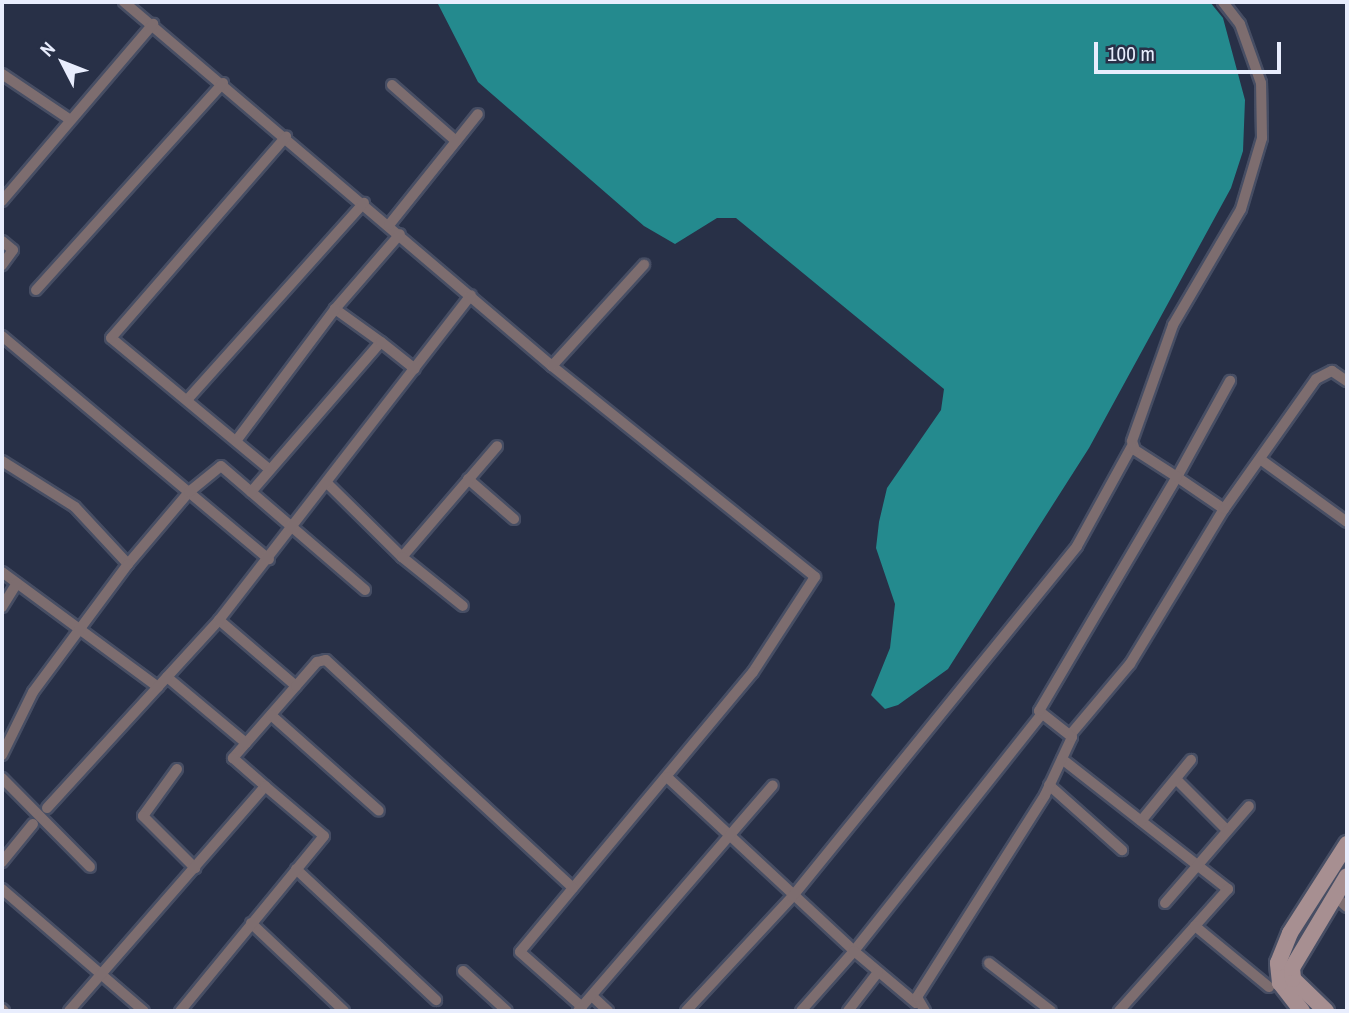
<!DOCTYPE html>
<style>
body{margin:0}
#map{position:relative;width:1349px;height:1013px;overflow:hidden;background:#283047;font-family:"Archivo Narrow",sans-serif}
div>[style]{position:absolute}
.water>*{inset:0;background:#248a8e}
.roads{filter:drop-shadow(2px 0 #474e64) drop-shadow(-2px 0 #474e64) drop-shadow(0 2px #474e64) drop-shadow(0 -2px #474e64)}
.street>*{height:10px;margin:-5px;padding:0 5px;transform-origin:5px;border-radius:5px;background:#7d6d6f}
.secondary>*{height:16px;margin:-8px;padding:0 8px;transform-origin:8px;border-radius:8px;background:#a78f91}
span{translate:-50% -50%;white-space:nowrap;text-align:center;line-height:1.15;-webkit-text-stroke:7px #283047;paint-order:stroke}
.frame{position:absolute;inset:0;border:4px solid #e8edfd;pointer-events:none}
.north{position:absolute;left:28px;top:28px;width:70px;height:70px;-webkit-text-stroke:5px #283047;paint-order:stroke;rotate:312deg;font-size:19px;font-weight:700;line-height:28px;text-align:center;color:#e8edfd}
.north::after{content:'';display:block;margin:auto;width:24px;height:32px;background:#e8edfd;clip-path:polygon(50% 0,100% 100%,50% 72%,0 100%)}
.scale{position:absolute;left:1094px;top:42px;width:187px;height:32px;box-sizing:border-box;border:4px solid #e8edfd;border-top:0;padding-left:9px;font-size:21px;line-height:24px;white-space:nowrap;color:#e8edfd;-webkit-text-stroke:5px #283047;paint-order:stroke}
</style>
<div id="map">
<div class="water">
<div style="clip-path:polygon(437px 2px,1210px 2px,1223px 18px,1245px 100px,1243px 151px,1231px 188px,1089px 448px,948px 669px,898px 705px,885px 709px,871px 695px,890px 648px,895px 604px,876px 548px,879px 522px,887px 488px,941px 410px,944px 389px,736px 218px,717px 218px,675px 244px,644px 226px,478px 82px)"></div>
</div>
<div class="roads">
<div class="street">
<div style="left:124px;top:2px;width:562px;rotate:40.38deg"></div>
<div style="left:552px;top:366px;width:337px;rotate:38.7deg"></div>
<div style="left:815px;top:577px;width:113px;rotate:123.1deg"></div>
<div style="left:753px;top:672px;width:364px;rotate:129.8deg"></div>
<div style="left:520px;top:952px;width:83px;rotate:41.6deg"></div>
<div style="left:2px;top:74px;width:81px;rotate:33.9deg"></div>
<div style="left:392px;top:85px;width:85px;rotate:41.2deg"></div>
<div style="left:2px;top:201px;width:233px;rotate:-49.5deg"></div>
<div style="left:389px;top:225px;width:142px;rotate:-51.3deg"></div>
<div style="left:2px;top:241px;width:14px;rotate:39deg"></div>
<div style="left:13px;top:250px;width:19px;rotate:126deg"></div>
<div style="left:36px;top:290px;width:279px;rotate:-47.9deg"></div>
<div style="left:2px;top:336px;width:348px;rotate:39.9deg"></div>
<div style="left:381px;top:342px;width:57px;rotate:-144.3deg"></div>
<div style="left:335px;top:309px;width:99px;rotate:-49.1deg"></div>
<div style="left:552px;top:366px;width:137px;rotate:-47.7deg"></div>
<div style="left:187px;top:400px;width:265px;rotate:-48.1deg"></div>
<div style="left:236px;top:441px;width:165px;rotate:-53.1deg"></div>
<div style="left:1260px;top:459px;width:107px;rotate:35.9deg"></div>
<div style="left:2px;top:461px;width:86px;rotate:32.2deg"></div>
<div style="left:75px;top:507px;width:78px;rotate:47.1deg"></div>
<div style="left:128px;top:564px;width:94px;rotate:-49.7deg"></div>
<div style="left:189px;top:492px;width:41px;rotate:-39.1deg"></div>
<div style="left:221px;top:466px;width:190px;rotate:40.7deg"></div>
<div style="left:269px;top:469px;width:205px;rotate:-140.3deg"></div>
<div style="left:111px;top:338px;width:267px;rotate:-49deg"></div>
<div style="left:468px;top:479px;width:61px;rotate:41deg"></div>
<div style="left:329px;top:485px;width:103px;rotate:44.6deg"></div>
<div style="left:402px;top:557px;width:146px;rotate:-49.4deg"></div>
<div style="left:251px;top:492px;width:198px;rotate:-49.1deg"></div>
<div style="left:381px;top:342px;width:43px;rotate:38.5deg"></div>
<div style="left:1224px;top:509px;width:57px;rotate:-145.8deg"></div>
<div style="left:1177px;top:477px;width:110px;rotate:-61.1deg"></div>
<div style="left:402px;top:557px;width:78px;rotate:38.8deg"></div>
<div style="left:2px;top:572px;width:194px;rotate:36.4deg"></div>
<div style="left:2px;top:607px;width:28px;rotate:-58deg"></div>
<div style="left:219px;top:620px;width:101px;rotate:40.6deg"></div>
<div style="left:296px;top:686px;width:96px;rotate:131.2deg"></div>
<div style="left:233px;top:758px;width:43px;rotate:41.2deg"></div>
<div style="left:167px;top:677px;width:103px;rotate:39.9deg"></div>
<div style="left:296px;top:686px;width:32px;rotate:-49deg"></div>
<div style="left:317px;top:662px;width:9px;rotate:-13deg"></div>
<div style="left:326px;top:660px;width:336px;rotate:42.7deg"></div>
<div style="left:271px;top:715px;width:144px;rotate:41.6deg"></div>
<div style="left:1071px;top:734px;width:92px;rotate:-49.9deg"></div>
<div style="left:1130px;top:664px;width:181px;rotate:-58.8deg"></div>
<div style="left:1224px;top:509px;width:159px;rotate:-54.7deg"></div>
<div style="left:1316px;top:379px;width:18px;rotate:-27deg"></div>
<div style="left:1332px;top:371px;width:18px;rotate:34deg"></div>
<div style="left:2px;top:755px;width:70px;rotate:-63.8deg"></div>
<div style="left:33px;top:692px;width:159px;rotate:-53.4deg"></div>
<div style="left:1062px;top:759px;width:211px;rotate:38.1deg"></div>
<div style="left:1228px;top:889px;width:164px;rotate:131.8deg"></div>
<div style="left:177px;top:769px;width:58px;rotate:125.9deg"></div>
<div style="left:143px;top:816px;width:74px;rotate:45deg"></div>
<div style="left:667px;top:777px;width:255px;rotate:42.9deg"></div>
<div style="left:854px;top:951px;width:300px;rotate:-51.6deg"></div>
<div style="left:2px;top:778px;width:125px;rotate:45.3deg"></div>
<div style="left:1176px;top:779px;width:72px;rotate:45deg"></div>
<div style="left:1049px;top:785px;width:98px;rotate:41.7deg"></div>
<div style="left:47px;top:808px;width:255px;rotate:-47.5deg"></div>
<div style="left:219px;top:620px;width:411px;rotate:-52.2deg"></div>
<div style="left:1141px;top:821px;width:79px;rotate:-50.7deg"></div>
<div style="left:2px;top:862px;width:49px;rotate:-50.8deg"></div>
<div style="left:296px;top:869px;width:192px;rotate:43.1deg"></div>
<div style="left:2px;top:889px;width:187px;rotate:40.7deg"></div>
<div style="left:1335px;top:896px;width:16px;rotate:43deg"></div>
<div style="left:1165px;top:903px;width:128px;rotate:-49.1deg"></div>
<div style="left:251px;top:923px;width:128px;rotate:43.4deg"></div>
<div style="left:1195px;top:926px;width:96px;rotate:39.5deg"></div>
<div style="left:989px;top:963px;width:78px;rotate:37.7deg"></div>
<div style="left:463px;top:971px;width:59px;rotate:42.3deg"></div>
<div style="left:592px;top:996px;width:22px;rotate:43deg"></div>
<div style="left:2px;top:1009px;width:3px;rotate:45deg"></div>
<div style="left:69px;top:1011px;width:298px;rotate:-48.9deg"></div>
<div style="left:265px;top:786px;width:77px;rotate:40.3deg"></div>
<div style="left:324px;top:836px;width:227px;rotate:129.4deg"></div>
<div style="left:578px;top:1011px;width:298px;rotate:-49.2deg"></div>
<div style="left:686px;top:1011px;width:156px;rotate:-47.1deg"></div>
<div style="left:792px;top:897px;width:452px;rotate:-50.9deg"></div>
<div style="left:1077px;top:546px;width:114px;rotate:-61.2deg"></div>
<div style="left:801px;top:1011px;width:80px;rotate:-48.5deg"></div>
<div style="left:854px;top:951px;width:81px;rotate:40deg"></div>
<div style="left:848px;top:1011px;width:49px;rotate:-52.4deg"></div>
<div style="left:925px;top:1011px;width:16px;rotate:-120deg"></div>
<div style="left:917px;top:997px;width:239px;rotate:-57.6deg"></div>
<div style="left:1045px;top:795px;width:64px;rotate:-65deg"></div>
<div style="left:1072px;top:737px;width:42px;rotate:-141.8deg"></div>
<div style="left:1039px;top:711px;width:272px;rotate:-59.5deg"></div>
<div style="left:1177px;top:477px;width:50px;rotate:-147.3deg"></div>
<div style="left:1135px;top:450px;width:9px;rotate:-108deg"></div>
<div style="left:1132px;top:441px;width:123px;rotate:-70.5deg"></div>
<div style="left:1173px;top:325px;width:134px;rotate:-59.6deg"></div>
<div style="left:1241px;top:209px;width:74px;rotate:-73.5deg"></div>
<div style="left:1262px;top:138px;width:55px;rotate:-91deg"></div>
<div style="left:1261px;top:83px;width:63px;rotate:-109.6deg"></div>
<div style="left:1240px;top:24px;width:28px;rotate:-128deg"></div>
</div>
<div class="secondary">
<div style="left:1302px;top:1011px;width:36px;rotate:-128deg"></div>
<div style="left:1280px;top:983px;width:20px;rotate:-96deg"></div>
<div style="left:1278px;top:963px;width:32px;rotate:-68deg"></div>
<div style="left:1290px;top:933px;width:106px;rotate:-57.4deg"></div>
<div style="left:1326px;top:1011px;width:46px;rotate:-135.9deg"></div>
<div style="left:1293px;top:979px;width:11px;rotate:-95deg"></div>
<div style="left:1292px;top:968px;width:107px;rotate:-59.1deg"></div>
</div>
</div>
<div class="frame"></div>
<div class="north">N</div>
<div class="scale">100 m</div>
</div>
